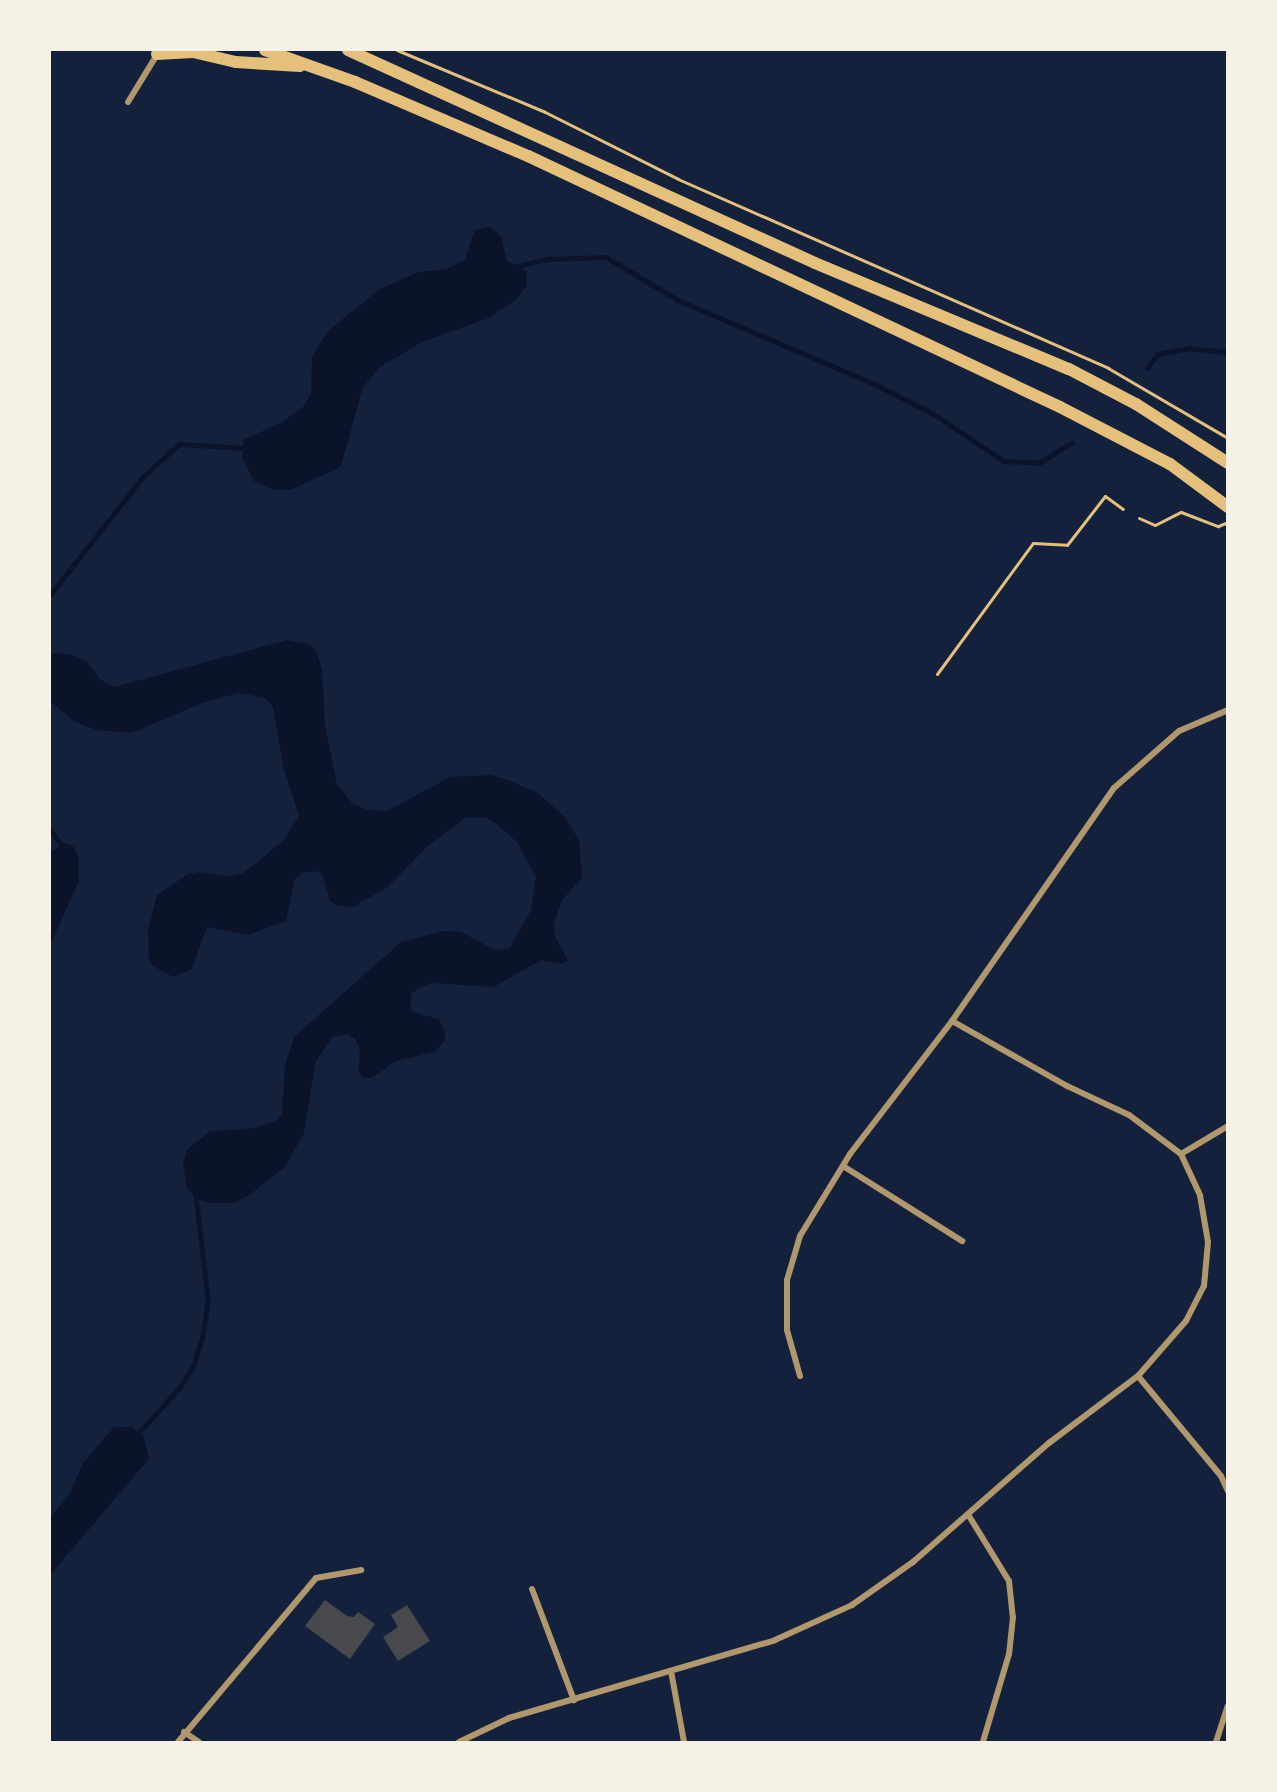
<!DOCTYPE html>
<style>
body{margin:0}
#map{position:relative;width:1277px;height:1792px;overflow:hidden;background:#14213d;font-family:Helvetica,sans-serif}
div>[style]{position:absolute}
.water>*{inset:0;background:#0b132b}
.stream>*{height:4.5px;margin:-2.25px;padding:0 2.25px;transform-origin:2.25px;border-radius:2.25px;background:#0b132b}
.building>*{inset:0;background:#48494c}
.path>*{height:3px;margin:-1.5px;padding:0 1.5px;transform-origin:1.5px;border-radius:1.5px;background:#e5c07b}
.minor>*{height:6px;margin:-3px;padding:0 3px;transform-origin:3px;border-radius:3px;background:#b1986c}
.secondary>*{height:12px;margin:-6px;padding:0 6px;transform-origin:6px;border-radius:6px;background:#e5c07b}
span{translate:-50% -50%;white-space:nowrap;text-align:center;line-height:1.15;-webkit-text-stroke:4.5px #f6f1e7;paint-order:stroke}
.frame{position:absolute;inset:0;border:51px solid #f6f1e7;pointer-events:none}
</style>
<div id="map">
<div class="water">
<div style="clip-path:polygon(490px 227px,501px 236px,507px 261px,527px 271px,527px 285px,518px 298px,489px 318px,422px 342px,380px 367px,363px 387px,341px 466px,335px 470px,290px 490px,272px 489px,254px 481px,242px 457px,244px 439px,281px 423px,303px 407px,311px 394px,312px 356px,329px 330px,380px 289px,418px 272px,446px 269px,464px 261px,475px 230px)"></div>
<div style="clip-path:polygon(287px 640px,309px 644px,316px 651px,322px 669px,325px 725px,337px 784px,352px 803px,365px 809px,387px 811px,450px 777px,491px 775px,510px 781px,538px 793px,565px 817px,579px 840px,582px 878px,562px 900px,554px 923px,555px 936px,568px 961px,562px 964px,541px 960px,494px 987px,433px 983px,420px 987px,411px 994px,411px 1011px,438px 1019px,445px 1031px,445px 1040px,435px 1052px,396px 1061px,372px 1078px,363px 1078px,358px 1072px,360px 1051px,356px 1040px,348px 1034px,333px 1037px,316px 1061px,304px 1133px,285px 1167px,248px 1196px,232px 1203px,212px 1203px,199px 1200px,187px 1189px,183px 1163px,187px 1150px,210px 1131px,256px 1128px,277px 1120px,282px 1114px,285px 1065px,294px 1037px,401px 942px,443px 931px,461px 932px,495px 950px,509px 949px,531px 910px,536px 877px,517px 842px,495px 823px,485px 817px,465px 818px,427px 847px,388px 887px,353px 907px,338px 906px,330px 901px,323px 876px,317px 871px,302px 873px,295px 879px,286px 921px,248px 935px,207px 927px,192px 969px,173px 977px,153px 966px,149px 960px,148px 929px,157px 895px,188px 874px,199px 872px,228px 876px,243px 873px,283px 841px,299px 816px,284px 770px,273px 707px,265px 698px,239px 693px,205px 702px,131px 733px,97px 730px,75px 722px,50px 701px,50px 653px,70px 654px,87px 662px,101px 680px,114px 687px)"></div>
<div style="clip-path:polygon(66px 843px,74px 847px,79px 858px,79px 881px,50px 945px,50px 852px)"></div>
<div style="clip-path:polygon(114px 1427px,132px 1427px,144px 1437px,149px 1459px,50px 1575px,50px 1517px,69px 1495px,83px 1463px)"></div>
</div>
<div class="stream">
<div style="left:515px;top:267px;width:34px;rotate:-14deg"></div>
<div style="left:548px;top:259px;width:58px;rotate:-2deg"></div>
<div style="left:606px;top:257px;width:84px;rotate:30.8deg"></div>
<div style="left:678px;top:300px;width:212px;rotate:23.1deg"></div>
<div style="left:873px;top:383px;width:68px;rotate:26.9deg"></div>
<div style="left:934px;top:414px;width:84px;rotate:33.9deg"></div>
<div style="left:1004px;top:461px;width:35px;rotate:3deg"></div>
<div style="left:1039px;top:463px;width:38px;rotate:-32deg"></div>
<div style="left:1147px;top:368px;width:18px;rotate:-52deg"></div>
<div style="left:1158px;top:354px;width:32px;rotate:-11deg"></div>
<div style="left:1189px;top:348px;width:39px;rotate:6deg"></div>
<div style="left:50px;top:595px;width:150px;rotate:-51.8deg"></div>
<div style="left:143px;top:477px;width:49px;rotate:-42.5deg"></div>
<div style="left:179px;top:444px;width:67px;rotate:3.4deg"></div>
<div style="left:50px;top:830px;width:18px;rotate:52deg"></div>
<div style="left:136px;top:1436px;width:66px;rotate:-48.1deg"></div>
<div style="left:180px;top:1387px;width:25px;rotate:-58deg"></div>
<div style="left:193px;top:1366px;width:29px;rotate:-72deg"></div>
<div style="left:202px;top:1338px;width:36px;rotate:-81deg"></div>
<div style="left:208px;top:1302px;width:111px;rotate:-96.7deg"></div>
</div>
<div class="building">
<div style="clip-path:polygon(325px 1600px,347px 1616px,354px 1617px,358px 1612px,375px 1624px,350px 1659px,305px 1626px)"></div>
<div style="clip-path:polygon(407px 1605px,430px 1641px,398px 1661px,383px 1637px,398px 1627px,391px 1615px)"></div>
</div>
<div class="path">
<div style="left:397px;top:50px;width:160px;rotate:22.7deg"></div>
<div style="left:545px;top:112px;width:149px;rotate:26.7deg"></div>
<div style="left:678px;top:179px;width:470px;rotate:23.7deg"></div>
<div style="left:1108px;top:368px;width:139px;rotate:30.3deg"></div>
<div style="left:1139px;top:518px;width:17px;rotate:24deg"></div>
<div style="left:1155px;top:525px;width:29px;rotate:-27deg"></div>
<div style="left:1181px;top:512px;width:40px;rotate:21deg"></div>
<div style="left:1218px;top:526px;width:9px;rotate:-21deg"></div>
<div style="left:937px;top:674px;width:162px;rotate:-53.8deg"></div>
<div style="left:1033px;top:543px;width:34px;rotate:3deg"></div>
<div style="left:1067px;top:545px;width:62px;rotate:-52.2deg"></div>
<div style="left:1105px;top:496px;width:22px;rotate:36deg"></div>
</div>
<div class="minor">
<div style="left:128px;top:102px;width:57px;rotate:-58.5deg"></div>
<div style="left:1181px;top:1154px;width:55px;rotate:-30.8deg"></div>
<div style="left:843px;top:1166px;width:141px;rotate:32.2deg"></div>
<div style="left:800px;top:1376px;width:48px;rotate:-105.8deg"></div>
<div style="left:787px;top:1330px;width:50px;rotate:-90deg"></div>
<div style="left:787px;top:1280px;width:46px;rotate:-73.5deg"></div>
<div style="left:800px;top:1236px;width:96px;rotate:-58.6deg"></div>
<div style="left:850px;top:1154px;width:168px;rotate:-52.5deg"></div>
<div style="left:952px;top:1021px;width:284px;rotate:-55.2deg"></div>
<div style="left:1114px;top:788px;width:86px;rotate:-41.2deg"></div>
<div style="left:1179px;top:731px;width:53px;rotate:-23.2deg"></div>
<div style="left:1138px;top:1376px;width:130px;rotate:50.3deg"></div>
<div style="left:1221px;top:1476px;width:17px;rotate:65deg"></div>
<div style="left:969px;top:1516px;width:76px;rotate:58.4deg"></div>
<div style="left:1009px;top:1581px;width:36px;rotate:84deg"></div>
<div style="left:1013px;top:1617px;width:37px;rotate:96deg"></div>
<div style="left:1009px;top:1654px;width:92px;rotate:106.5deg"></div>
<div style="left:532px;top:1589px;width:119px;rotate:69.3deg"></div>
<div style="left:671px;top:1671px;width:72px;rotate:79.6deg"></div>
<div style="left:184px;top:1732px;width:18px;rotate:34deg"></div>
<div style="left:178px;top:1742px;width:214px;rotate:-49.9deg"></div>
<div style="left:316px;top:1578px;width:46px;rotate:-10.1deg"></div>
<div style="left:459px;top:1742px;width:55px;rotate:-25.6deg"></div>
<div style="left:509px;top:1718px;width:277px;rotate:-16.3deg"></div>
<div style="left:775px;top:1640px;width:85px;rotate:-24.4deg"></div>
<div style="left:852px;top:1605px;width:75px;rotate:-35.2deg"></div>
<div style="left:913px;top:1562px;width:181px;rotate:-41.2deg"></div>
<div style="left:1049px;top:1443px;width:111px;rotate:-37deg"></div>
<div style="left:1138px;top:1376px;width:73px;rotate:-48.9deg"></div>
<div style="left:1186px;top:1321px;width:39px;rotate:-63deg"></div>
<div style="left:1204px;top:1286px;width:44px;rotate:-84.8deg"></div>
<div style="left:1208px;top:1242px;width:48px;rotate:-99.7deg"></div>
<div style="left:1200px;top:1195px;width:45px;rotate:-114.9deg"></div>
<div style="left:1181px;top:1154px;width:65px;rotate:-143.1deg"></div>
<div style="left:1129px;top:1115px;width:68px;rotate:-154.9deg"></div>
<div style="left:1067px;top:1086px;width:132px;rotate:-150.5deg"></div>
<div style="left:1216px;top:1742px;width:38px;rotate:-72deg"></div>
</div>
<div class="secondary">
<div style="left:265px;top:50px;width:96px;rotate:19.6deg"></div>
<div style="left:355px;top:82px;width:188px;rotate:23.2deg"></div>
<div style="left:528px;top:156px;width:588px;rotate:25.26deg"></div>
<div style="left:1060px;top:407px;width:124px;rotate:27.4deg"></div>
<div style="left:1170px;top:464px;width:72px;rotate:36.6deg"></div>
<div style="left:348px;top:50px;width:513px;rotate:24.52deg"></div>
<div style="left:815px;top:263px;width:275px;rotate:22.7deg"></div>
<div style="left:1069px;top:369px;width:76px;rotate:27.6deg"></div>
<div style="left:1136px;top:404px;width:109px;rotate:32.7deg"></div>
<div style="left:157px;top:54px;width:36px;rotate:-3deg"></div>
<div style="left:193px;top:52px;width:44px;rotate:13.1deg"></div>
<div style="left:236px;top:62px;width:64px;rotate:3.6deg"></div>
</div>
<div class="frame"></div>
</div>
